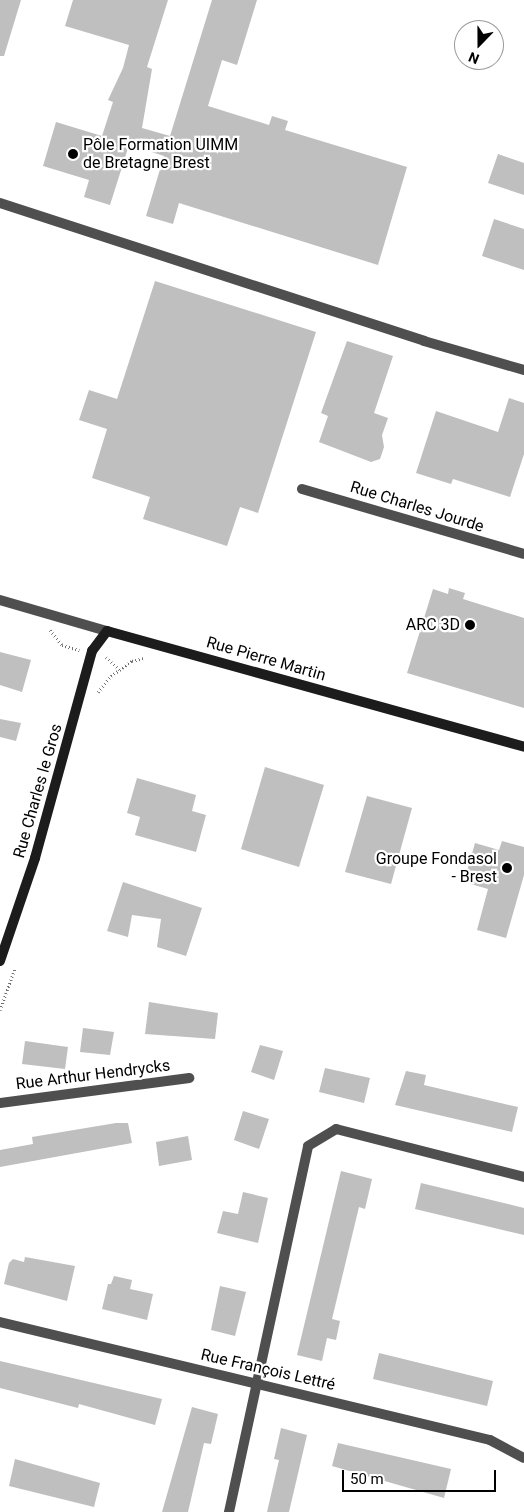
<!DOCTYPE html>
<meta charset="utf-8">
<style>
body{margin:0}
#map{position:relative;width:524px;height:1512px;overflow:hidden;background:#fff;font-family:Roboto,sans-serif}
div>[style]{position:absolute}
.building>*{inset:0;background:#bfbfbf}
.path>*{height:3px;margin-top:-1.5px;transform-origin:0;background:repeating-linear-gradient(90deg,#717171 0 1px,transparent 0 3.5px)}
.lane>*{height:10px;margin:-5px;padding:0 5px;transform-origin:5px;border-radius:5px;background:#4f4f4f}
.street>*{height:10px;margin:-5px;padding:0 5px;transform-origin:5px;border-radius:5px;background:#4f4f4f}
.secondary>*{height:10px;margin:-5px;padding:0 5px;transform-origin:5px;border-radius:5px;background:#1c1c1c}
.dots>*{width:14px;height:14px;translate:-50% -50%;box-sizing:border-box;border:2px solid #fff;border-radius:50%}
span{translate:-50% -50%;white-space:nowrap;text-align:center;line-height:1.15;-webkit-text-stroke:4.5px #fff;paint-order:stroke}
.poi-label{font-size:16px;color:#000}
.left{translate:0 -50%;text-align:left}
.right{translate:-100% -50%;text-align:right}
.street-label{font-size:16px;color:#000}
.north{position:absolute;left:454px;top:20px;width:50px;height:50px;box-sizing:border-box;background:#fff;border:1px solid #999;border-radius:50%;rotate:202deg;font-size:14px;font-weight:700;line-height:20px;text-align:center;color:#000}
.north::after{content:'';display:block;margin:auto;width:18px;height:22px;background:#000;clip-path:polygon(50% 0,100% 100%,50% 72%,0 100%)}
.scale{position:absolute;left:342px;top:1470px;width:154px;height:22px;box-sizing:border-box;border:2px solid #000;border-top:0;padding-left:6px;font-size:15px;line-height:18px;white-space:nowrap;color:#000;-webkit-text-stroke:4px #fff;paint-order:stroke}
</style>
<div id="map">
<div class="building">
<div style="clip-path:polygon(0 0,21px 0,4px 56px,0 56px)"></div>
<div style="clip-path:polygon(73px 0,168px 0,147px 67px,152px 69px,142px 128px,170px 136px,212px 0,257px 0,237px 65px,222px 60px,208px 106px,269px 125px,272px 116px,288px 121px,285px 130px,407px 167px,378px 265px,179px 203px,173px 224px,146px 216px,164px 156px,129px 145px,110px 205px,84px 197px,89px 180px,43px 166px,56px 122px,102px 136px,113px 102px,108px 100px,123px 68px,129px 45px,65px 26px)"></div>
<div style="clip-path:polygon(498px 154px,524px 163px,524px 195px,488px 183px)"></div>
<div style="clip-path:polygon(494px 219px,524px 229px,524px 270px,482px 256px)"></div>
<div style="clip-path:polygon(155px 281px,316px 332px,258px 513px,240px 507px,227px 546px,143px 519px,150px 497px,92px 478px,107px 429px,79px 420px,89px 390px,117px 399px)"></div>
<div style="clip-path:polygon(347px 341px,393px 356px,374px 413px,388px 418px,382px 435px,384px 447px,380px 459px,371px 462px,319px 442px,328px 416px,321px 413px)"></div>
<div style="clip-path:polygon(509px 398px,524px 403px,524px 454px,510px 497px,453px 479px,451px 484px,416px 473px,436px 411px,498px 432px)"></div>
<div style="clip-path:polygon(449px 588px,465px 593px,463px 599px,524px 618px,524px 708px,407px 673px,433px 589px,448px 594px)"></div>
<div style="clip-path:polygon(0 652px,31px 660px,22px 692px,0 685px)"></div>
<div style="clip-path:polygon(0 719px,21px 723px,16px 741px,0 737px)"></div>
<div style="clip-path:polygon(265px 767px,324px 785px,299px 867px,241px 849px)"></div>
<div style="clip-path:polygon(137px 778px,196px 795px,192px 811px,206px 815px,196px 852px,135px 835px,140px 817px,127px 813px)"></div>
<div style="clip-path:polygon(367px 796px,412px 808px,391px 884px,345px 872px)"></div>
<div style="clip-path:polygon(502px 841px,524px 847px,524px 875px,506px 938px,477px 930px,488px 889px,464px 882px,475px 843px,499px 850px)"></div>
<div style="clip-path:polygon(123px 882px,202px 908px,186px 956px,157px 947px,161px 919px,132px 915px,128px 937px,107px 931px)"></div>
<div style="clip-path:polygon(149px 1002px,218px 1013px,215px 1039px,145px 1034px)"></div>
<div style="clip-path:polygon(83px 1028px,114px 1032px,110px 1055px,80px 1052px)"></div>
<div style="clip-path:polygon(25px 1041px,68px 1047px,65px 1069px,22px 1064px)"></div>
<div style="clip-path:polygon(260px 1045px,283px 1051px,274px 1080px,251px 1072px)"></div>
<div style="clip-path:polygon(325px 1068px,370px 1078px,364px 1103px,319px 1092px)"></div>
<div style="clip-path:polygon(406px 1071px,426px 1075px,424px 1085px,518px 1107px,512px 1132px,395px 1105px)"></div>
<div style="clip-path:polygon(243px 1111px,269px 1119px,259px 1149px,234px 1140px)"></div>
<div style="clip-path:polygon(116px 1123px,128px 1123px,132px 1143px,0 1167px,0 1150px,33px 1144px,32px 1137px)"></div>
<div style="clip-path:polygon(188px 1136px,192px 1160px,159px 1166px,156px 1142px)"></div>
<div style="clip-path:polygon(341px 1171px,372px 1179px,365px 1209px,359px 1207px,332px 1319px,340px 1321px,336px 1340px,327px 1338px,322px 1361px,297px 1355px)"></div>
<div style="clip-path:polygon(421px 1183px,524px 1208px,524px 1235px,415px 1209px)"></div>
<div style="clip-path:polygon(243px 1192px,268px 1198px,258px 1243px,217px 1233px,223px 1211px,238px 1214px)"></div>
<div style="clip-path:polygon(25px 1257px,75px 1266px,67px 1301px,4px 1284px,9px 1263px,13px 1259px,24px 1262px)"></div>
<div style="clip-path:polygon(114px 1276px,132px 1280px,130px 1289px,153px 1294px,147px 1320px,102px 1309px,108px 1284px,111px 1284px)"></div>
<div style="clip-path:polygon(220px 1286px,246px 1292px,235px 1336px,211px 1330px)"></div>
<div style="clip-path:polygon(379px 1353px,493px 1381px,487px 1406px,373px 1379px)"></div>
<div style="clip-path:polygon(0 1361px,162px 1399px,155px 1425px,79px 1404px,78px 1408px,0 1388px)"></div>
<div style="clip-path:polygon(192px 1407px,218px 1414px,211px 1444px,204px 1443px,188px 1512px,162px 1512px)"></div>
<div style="clip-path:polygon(281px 1428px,307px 1435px,289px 1512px,267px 1512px,279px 1460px,274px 1459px)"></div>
<div style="clip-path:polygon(338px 1443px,451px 1469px,444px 1498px,332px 1466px)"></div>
<div style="clip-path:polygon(15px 1459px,100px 1483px,94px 1507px,9px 1486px)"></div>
</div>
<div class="path">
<div style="left:50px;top:630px;width:19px;rotate:51deg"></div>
<div style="left:62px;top:645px;width:18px;rotate:16deg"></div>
<div style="left:106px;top:657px;width:19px;rotate:43deg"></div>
<div style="left:98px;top:692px;width:21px;rotate:-51deg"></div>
<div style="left:111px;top:676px;width:26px;rotate:-36deg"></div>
<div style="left:132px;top:661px;width:12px;rotate:-14deg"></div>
<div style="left:0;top:1010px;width:45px;rotate:-70.3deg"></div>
</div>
<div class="lane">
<div style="left:0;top:203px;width:446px;rotate:18deg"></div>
<div style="left:424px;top:341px;width:104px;rotate:16.2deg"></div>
</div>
<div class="street">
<div style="left:302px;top:489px;width:231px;rotate:16.3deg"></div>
<div style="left:0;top:600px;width:111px;rotate:16.2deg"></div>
<div style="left:0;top:1103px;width:191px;rotate:-7.5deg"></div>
<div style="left:0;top:1322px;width:504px;rotate:13.54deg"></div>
<div style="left:490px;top:1440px;width:38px;rotate:28deg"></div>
<div style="left:229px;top:1512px;width:374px;rotate:-77.8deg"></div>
<div style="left:308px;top:1146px;width:33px;rotate:-31deg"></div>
<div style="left:336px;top:1129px;width:194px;rotate:14.3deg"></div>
</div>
<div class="secondary">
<div style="left:0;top:961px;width:109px;rotate:-71.2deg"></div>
<div style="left:35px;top:858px;width:215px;rotate:-74.6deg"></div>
<div style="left:92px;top:651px;width:25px;rotate:-53deg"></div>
<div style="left:107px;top:631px;width:433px;rotate:15.5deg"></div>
</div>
<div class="dots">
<div style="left:73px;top:154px;background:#000"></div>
<div style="left:470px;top:625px;background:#000"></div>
<div style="left:507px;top:868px;background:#000"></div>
</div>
<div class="poi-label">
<span class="left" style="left:83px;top:154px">Pôle Formation UIMM<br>de Bretagne Brest</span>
<span class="right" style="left:460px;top:625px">ARC 3D</span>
<span class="right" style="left:497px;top:868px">Groupe Fondasol<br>- Brest</span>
</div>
<div class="street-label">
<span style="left:417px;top:507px;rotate:17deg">Rue Charles Jourde</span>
<span style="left:266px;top:659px;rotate:16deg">Rue Pierre Martin</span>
<span style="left:38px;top:791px;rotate:-74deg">Rue Charles le Gros</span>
<span style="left:93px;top:1075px;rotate:-7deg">Rue Arthur Hendrycks</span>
<span style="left:268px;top:1370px;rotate:13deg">Rue François Lettré</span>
</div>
<div class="north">N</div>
<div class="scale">50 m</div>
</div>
